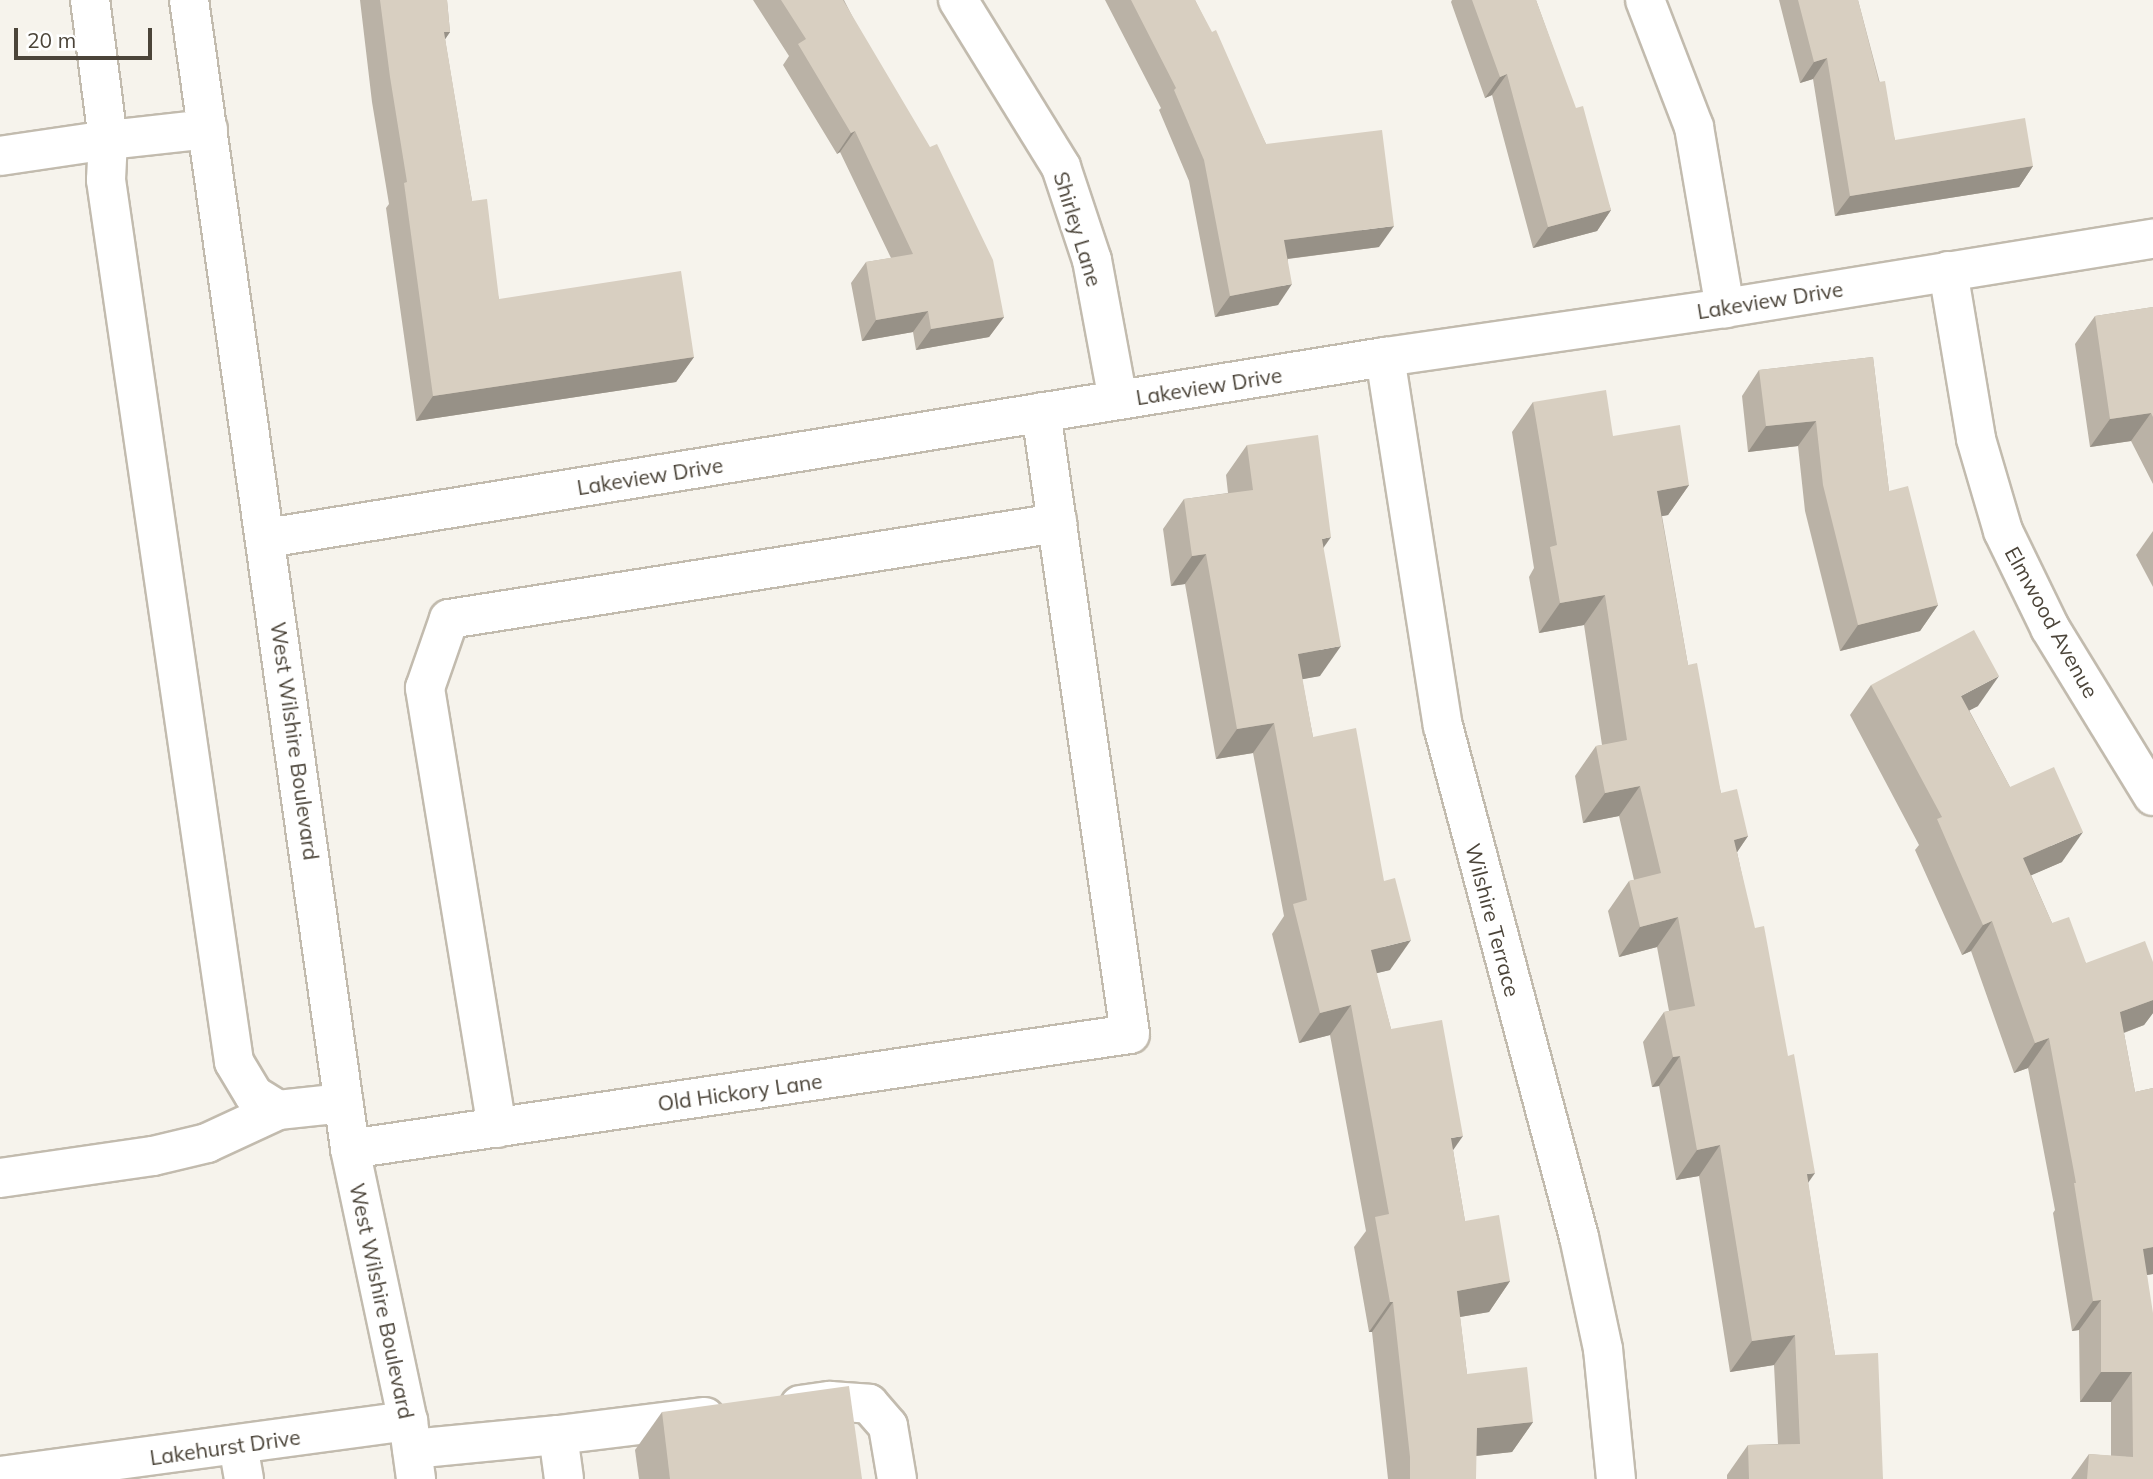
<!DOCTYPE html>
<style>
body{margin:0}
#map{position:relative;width:2153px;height:1479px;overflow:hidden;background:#f6f3ec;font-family:Mulish,sans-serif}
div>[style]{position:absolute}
.roads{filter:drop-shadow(2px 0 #c2bbae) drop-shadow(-2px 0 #c2bbae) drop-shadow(0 2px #c2bbae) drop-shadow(0 -2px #c2bbae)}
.minor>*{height:38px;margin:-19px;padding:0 19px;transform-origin:19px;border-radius:19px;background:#fff}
.wall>*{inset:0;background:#bab2a6}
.shaded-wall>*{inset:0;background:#979187}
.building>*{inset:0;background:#d8cfc1}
span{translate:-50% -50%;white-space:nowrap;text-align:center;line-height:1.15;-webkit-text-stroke:6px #fff;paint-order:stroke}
.street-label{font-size:21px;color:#4b4439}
.scale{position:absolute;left:14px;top:28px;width:138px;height:32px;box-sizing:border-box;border:4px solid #4b4439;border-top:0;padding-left:9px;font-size:21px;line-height:24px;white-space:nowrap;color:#4b4439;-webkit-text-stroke:5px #fff;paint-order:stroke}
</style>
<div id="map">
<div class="roads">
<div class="minor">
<div style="left:189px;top:0;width:1160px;rotate:82.02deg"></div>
<div style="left:350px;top:1149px;width:278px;rotate:78deg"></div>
<div style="left:408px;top:1421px;width:59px;rotate:82.1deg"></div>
<div style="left:958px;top:0;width:196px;rotate:58.3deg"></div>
<div style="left:1061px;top:167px;width:98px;rotate:71.6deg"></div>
<div style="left:1092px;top:260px;width:142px;rotate:79.5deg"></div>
<div style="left:1645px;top:0;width:136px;rotate:68.9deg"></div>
<div style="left:1694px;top:127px;width:184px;rotate:80.3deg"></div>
<div style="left:208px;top:129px;width:101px;rotate:173.7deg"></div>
<div style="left:108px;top:140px;width:40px;rotate:92.9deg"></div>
<div style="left:106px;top:180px;width:891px;rotate:81.74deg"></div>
<div style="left:234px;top:1062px;width:39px;rotate:59deg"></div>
<div style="left:254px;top:1095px;width:28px;rotate:32deg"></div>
<div style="left:278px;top:1110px;width:66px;rotate:-6.1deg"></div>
<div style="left:0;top:156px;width:109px;rotate:-8.4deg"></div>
<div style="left:108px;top:140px;width:141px;rotate:-97.3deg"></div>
<div style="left:1948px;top:271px;width:170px;rotate:80.5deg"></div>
<div style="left:1976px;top:439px;width:96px;rotate:73.6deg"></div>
<div style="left:2003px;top:531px;width:108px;rotate:64.1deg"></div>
<div style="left:2050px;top:628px;width:197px;rotate:58.5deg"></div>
<div style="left:1385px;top:357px;width:374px;rotate:81.1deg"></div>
<div style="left:1443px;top:726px;width:529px;rotate:75.1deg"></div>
<div style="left:1579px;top:1237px;width:115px;rotate:77.9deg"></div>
<div style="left:1603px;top:1349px;width:131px;rotate:84.3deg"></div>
<div style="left:267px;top:538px;width:1133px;rotate:-9.2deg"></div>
<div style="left:1385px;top:357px;width:344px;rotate:-8.2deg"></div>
<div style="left:1725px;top:308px;width:434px;rotate:-9.2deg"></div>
<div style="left:497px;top:1128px;width:446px;rotate:-99.3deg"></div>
<div style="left:425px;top:688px;width:73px;rotate:-70.8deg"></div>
<div style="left:449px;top:619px;width:616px;rotate:-8.97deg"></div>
<div style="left:350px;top:1149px;width:788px;rotate:-8.39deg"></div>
<div style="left:1130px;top:1034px;width:628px;rotate:-98.14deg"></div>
<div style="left:0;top:1178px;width:155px;rotate:-8.2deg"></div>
<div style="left:153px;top:1156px;width:56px;rotate:-13.5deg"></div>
<div style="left:207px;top:1143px;width:78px;rotate:-24.9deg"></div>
<div style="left:800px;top:1405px;width:30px;rotate:-8deg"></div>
<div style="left:830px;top:1401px;width:39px;rotate:4deg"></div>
<div style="left:869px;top:1404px;width:29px;rotate:49deg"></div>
<div style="left:888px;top:1426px;width:54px;rotate:80.4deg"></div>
<div style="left:558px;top:1435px;width:148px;rotate:-7deg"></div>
<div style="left:238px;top:1445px;width:35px;rotate:80deg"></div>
<div style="left:412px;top:1449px;width:147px;rotate:-5.5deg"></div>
<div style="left:558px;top:1435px;width:44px;rotate:82.2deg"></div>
<div style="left:0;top:1476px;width:412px;rotate:-7.7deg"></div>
</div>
</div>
<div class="wall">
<div style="clip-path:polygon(360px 0,447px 0,450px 32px,445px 39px,472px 201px,499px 299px,694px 357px,676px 382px,416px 421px,386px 208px,389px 204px,372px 102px)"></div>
<div style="clip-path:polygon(753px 0,844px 0,1004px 317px,989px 337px,916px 350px,913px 332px,862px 341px,851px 283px,866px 262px,891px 258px,840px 152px,837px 154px,783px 65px,789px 56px)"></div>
<div style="clip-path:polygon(1105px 0,1195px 0,1266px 144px,1379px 247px,1288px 259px,1278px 305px,1215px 317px,1189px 181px,1159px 110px,1161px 108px)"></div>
<div style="clip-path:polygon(1452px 0,1536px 0,1611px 210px,1597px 231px,1533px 248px,1492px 95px,1485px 98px,1451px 2px)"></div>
<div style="clip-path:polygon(1779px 0,1858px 0,1895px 140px,2033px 166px,2019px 187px,1835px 216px,1813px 79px,1800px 83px)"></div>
<div style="clip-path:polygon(2153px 307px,2153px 484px,2131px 441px,2090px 447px,2075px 344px,2095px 316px)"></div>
<div style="clip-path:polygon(1873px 357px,1889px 491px,1938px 605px,1920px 631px,1840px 651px,1805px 511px,1798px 446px,1748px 452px,1742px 396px,1759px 370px)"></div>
<div style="clip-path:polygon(1533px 402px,1613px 436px,1689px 485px,1668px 515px,1662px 516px,1688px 665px,1721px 793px,1748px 836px,1737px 852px,1808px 1183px,1835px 1355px,1883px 1479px,1727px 1479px,1727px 1475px,1748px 1445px,1778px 1444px,1774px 1365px,1730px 1372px,1699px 1176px,1676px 1180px,1659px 1086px,1652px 1087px,1643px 1042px,1664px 1012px,1669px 1011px,1657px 947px,1619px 957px,1608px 911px,1629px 881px,1634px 880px,1619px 816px,1583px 823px,1575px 776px,1596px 746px,1602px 745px,1584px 625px,1539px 633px,1529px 577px,1534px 568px,1512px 432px)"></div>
<div style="clip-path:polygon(1247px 445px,1323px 548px,1320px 676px,1302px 679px,1313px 737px,1390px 970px,1376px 973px,1391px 1029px,1453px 1150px,1465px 1221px,1510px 1281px,1489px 1312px,1460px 1317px,1467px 1374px,1533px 1422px,1512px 1452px,1476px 1456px,1476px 1479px,1388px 1479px,1372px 1332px,1369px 1332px,1354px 1247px,1366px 1231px,1330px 1035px,1299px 1043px,1272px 934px,1284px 916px,1253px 753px,1216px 759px,1185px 584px,1171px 586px,1163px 529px,1184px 499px,1228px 493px,1226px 475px)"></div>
<div style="clip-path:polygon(2153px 531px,2153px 587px,2136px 555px)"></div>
<div style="clip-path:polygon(1871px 685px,1978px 706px,1969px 710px,2010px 787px,2062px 862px,2031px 875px,2052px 923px,2086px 963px,2153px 962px,2153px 1013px,2144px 1025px,2124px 1033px,2135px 1092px,2153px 1088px,2153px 1274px,2147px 1275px,2153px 1479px,2071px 1479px,2089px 1454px,2111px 1456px,2111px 1402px,2080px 1402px,2079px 1330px,2072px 1331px,2053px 1213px,2055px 1210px,2028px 1068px,2014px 1073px,1971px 951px,1962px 955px,1915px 850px,1919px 845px,1850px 715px)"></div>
<div style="clip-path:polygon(662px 1412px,862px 1479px,639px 1479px,635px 1450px)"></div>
</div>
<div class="shaded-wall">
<div style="clip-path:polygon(444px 32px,450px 32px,433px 57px)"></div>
<div style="clip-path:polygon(1827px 58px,1813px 79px,1800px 83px,1814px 62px)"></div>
<div style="clip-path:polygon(1507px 74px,1492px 95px,1485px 98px,1500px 77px)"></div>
<div style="clip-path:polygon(855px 131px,840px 152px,837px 154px,851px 133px)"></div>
<div style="clip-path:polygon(2033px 166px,2019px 187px,1835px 216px,1850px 196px)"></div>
<div style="clip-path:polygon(1611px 210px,1597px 231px,1533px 248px,1548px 227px)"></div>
<div style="clip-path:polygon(1394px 226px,1379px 247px,1270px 261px,1284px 240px)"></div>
<div style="clip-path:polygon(1292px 284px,1278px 305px,1215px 317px,1230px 296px)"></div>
<div style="clip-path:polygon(928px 311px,913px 332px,862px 341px,876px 320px)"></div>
<div style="clip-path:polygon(1004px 317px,989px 337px,916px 350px,931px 329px)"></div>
<div style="clip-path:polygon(694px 357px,676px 382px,416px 421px,433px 396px)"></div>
<div style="clip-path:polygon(2151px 413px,2131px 441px,2090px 447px,2110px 419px)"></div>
<div style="clip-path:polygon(1816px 421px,1798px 446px,1748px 452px,1766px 426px)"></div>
<div style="clip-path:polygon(1689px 485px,1668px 515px,1636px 521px,1657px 491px)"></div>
<div style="clip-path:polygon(1331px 537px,1310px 567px,1322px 539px)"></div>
<div style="clip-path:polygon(1206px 554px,1185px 584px,1171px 586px,1192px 556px)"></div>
<div style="clip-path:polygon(1605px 595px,1584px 625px,1539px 633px,1560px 603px)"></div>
<div style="clip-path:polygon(1938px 605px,1920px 631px,1840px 651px,1858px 625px)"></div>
<div style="clip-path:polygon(1341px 646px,1320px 676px,1277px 684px,1298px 654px)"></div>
<div style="clip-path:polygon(1999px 676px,1978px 706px,1940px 726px,1961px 696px)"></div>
<div style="clip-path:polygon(1274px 723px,1253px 753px,1216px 759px,1237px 729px)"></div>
<div style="clip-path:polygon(1640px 786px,1619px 816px,1583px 823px,1605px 793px)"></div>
<div style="clip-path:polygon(2083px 832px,2062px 862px,2002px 888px,2023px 858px)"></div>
<div style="clip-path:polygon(1748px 836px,1727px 867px,1734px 840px)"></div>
<div style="clip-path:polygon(1678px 917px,1657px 947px,1619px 957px,1640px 927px)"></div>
<div style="clip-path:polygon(1992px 921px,1971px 951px,1962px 955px,1983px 925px)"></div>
<div style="clip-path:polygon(1411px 940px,1390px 970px,1349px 980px,1371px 950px)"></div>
<div style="clip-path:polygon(2153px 1000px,2153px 1013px,2144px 1025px,2099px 1042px,2120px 1012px)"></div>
<div style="clip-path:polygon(1351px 1005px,1330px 1035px,1299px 1043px,1320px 1013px)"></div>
<div style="clip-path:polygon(2049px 1038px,2028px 1068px,2014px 1073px,2035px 1043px)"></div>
<div style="clip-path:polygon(1680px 1056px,1659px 1086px,1652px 1087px,1673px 1057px)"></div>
<div style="clip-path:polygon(1463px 1136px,1442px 1166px,1451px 1138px)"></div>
<div style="clip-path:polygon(1720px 1145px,1699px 1176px,1676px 1180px,1697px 1150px)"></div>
<div style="clip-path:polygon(1815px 1173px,1794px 1203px,1807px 1174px)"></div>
<div style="clip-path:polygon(2153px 1247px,2153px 1274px,2122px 1279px,2143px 1249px)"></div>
<div style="clip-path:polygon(1510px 1281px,1489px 1312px,1436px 1321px,1457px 1291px)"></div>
<div style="clip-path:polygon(2101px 1300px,2079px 1330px,2072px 1331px,2093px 1301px)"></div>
<div style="clip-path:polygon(1390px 1302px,1393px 1302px,1372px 1332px,1369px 1332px)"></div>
<div style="clip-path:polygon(1795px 1335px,1774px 1365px,1730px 1372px,1752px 1341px)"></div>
<div style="clip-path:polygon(2101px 1372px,2132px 1372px,2111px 1402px,2080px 1402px)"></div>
<div style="clip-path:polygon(1533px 1422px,1512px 1452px,1456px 1458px,1477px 1428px)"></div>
</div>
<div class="building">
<div style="clip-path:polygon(380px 0,447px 0,450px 32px,444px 32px,472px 201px,487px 199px,499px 299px,681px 271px,694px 357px,433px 396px,404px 183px,407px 182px,390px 77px)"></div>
<div style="clip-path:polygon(781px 0,843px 0,930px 147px,937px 144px,993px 260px,1004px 317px,931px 329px,928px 311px,876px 320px,866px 262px,913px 254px,855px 131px,851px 133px,798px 44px,806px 39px)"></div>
<div style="clip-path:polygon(1131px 0,1195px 0,1212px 32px,1216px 30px,1266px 144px,1382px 130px,1394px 226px,1284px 240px,1292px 284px,1230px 296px,1204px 160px,1174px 90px,1176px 88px)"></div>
<div style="clip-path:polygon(1472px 0,1536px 0,1576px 108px,1583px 106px,1611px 210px,1548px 227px,1507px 74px,1500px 77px)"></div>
<div style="clip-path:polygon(1798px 0,1858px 0,1879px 82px,1885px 81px,1895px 140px,2025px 118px,2033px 166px,1850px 196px,1827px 58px,1814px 62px)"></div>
<div style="clip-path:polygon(2153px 307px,2153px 417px,2151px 413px,2110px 419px,2095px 316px)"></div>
<div style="clip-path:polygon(1873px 357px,1889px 491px,1908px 486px,1938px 605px,1858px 625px,1823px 485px,1816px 421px,1766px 426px,1759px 370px)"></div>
<div style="clip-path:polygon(1606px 390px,1613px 436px,1680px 425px,1689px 485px,1657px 491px,1688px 665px,1697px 663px,1721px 793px,1737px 789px,1748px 836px,1734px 840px,1755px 928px,1764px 926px,1788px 1056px,1794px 1054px,1815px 1173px,1807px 1174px,1835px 1355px,1878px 1353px,1883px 1479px,1749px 1479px,1748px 1445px,1800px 1444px,1795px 1335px,1752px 1341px,1720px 1145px,1697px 1150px,1680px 1056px,1673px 1057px,1664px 1012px,1695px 1006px,1678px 917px,1640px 927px,1629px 881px,1661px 873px,1640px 786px,1605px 793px,1596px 746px,1627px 740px,1605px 595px,1560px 603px,1550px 547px,1557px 545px,1533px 402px)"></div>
<div style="clip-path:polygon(1318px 435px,1331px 537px,1322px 539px,1341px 646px,1298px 654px,1313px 737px,1356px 728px,1384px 881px,1395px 878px,1411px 940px,1371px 950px,1391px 1029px,1442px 1020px,1463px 1136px,1451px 1138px,1465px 1221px,1499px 1215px,1510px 1281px,1457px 1291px,1467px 1374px,1527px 1367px,1533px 1422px,1477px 1428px,1476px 1479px,1410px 1479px,1410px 1457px,1393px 1302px,1390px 1302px,1375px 1217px,1389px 1214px,1351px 1005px,1320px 1013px,1293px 904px,1307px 900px,1274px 723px,1237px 729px,1206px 554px,1192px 556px,1184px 499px,1253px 490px,1247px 445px)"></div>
<div style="clip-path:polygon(1974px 630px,1999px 676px,1961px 696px,2010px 787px,2054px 767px,2083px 832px,2023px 858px,2052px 923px,2069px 917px,2086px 963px,2145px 941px,2153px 962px,2153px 1000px,2120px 1012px,2135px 1092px,2153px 1088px,2153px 1247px,2143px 1249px,2153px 1313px,2153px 1479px,2087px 1479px,2089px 1454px,2133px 1457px,2132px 1372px,2101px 1372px,2101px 1300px,2093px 1301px,2074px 1183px,2076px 1183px,2049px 1038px,2035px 1043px,1992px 921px,1983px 925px,1937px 819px,1942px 817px,1871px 685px)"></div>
<div style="clip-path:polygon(849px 1386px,862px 1479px,670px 1479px,662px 1412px)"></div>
</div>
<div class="street-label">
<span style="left:1078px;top:229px;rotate:73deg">Shirley Lane</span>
<span style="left:1770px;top:300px;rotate:-9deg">Lakeview Drive</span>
<span style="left:1209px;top:386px;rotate:-9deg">Lakeview Drive</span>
<span style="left:650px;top:476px;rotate:-9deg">Lakeview Drive</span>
<span style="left:2052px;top:622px;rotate:61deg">Elmwood Avenue</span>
<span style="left:295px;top:741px;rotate:82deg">West Wilshire Boulevard</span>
<span style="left:1493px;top:920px;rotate:75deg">Wilshire Terrace</span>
<span style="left:740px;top:1092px;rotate:-8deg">Old Hickory Lane</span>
<span style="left:382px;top:1301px;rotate:78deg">West Wilshire Boulevard</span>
<span style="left:225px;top:1447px;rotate:-8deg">Lakehurst Drive</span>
</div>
<div class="scale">20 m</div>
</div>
